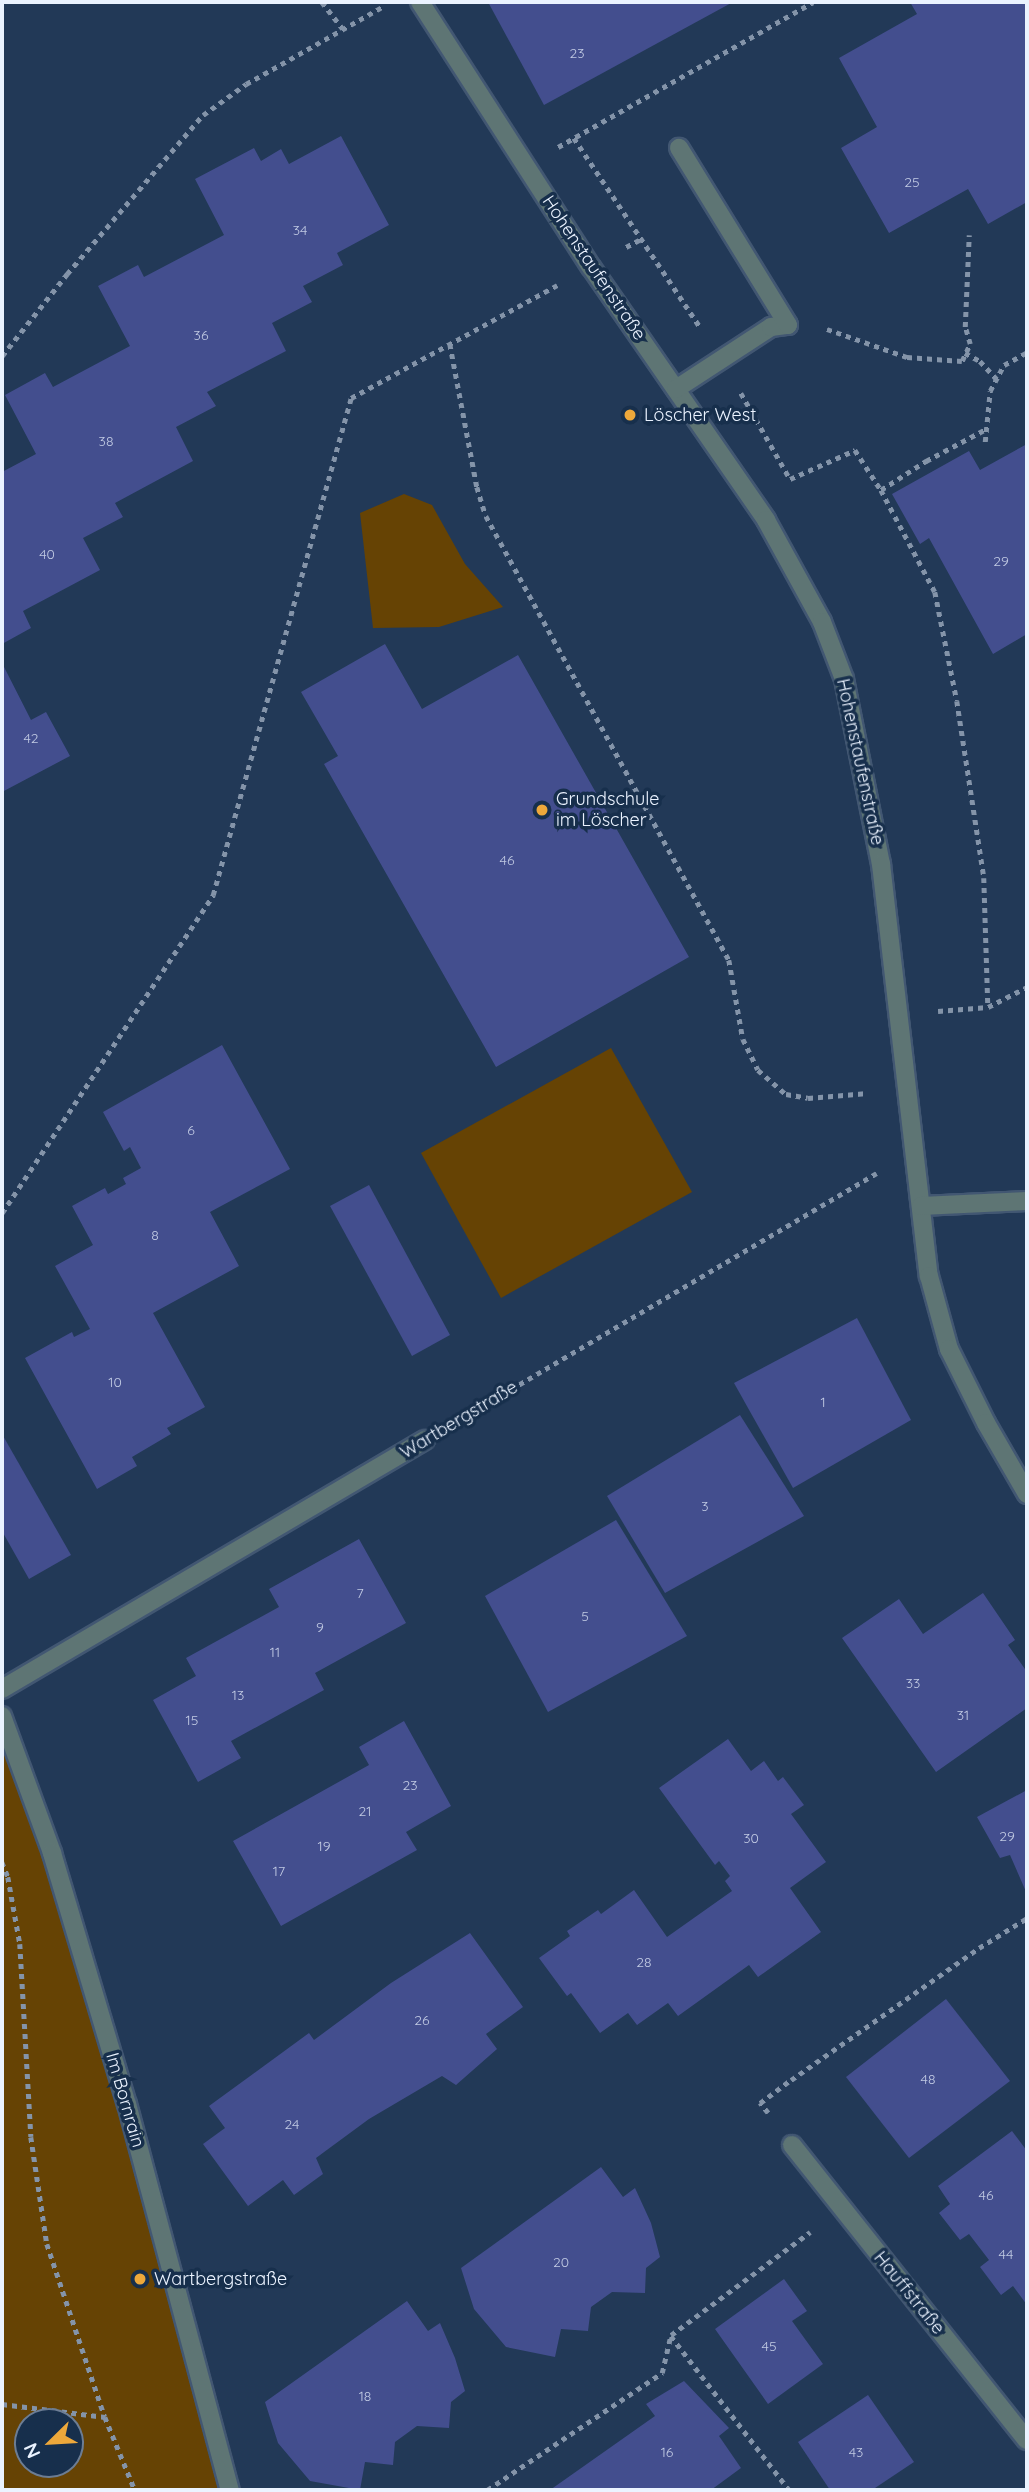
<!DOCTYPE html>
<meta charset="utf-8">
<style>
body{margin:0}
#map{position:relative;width:1029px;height:2492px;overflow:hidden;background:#223957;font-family:Quicksand,sans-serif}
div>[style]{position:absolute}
.green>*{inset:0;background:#664304}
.building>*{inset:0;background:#434e8e}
.path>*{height:4.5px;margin-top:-2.25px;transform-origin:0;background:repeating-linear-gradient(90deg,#8494a9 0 5px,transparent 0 10px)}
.roads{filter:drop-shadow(2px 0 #425772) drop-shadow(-2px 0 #425772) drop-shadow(0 2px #425772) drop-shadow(0 -2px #425772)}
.minor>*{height:18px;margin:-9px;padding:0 9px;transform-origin:9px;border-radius:9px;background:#5e7574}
.dots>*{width:19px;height:19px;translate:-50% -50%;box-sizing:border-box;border:4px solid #172f4c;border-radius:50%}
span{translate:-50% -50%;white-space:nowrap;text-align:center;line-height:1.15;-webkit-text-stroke:7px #172f4c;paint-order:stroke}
.number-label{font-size:14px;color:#c1cae3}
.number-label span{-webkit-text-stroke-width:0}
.street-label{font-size:18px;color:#ebf3ff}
.poi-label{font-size:18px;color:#ebf3ff}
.left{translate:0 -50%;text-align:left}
.frame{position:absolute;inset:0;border:4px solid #ebf3ff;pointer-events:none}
.north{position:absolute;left:14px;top:2408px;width:70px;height:70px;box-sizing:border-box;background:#172f4c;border:2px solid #6c7d94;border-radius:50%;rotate:246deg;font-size:19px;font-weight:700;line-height:28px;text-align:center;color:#ebf3ff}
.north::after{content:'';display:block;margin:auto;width:24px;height:32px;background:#eda83b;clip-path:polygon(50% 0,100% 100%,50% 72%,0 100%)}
</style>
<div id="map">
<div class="green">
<div style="clip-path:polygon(404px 494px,432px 505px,465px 564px,503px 607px,439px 627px,373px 628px,360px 513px)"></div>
<div style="clip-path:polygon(611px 1048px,692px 1192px,501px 1298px,421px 1153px)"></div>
<div style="clip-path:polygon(evenodd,2px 1716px,20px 1766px,230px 2490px,2px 2490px,2px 1716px,28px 2422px,70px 2422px,70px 2464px,28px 2464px,28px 2422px)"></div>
</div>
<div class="building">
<div style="clip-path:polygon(488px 2px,733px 2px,544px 105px)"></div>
<div style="clip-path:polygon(910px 2px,1027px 2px,1027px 202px,988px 224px,968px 189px,889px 233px,841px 148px,877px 127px,839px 58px,917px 14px)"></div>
<div style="clip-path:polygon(341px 136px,389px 225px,337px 253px,343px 265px,303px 286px,312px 302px,272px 323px,286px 351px,207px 392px,216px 406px,176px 427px,193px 461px,115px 503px,123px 517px,83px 538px,100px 570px,23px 611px,31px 628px,2px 644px,2px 472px,36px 454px,5px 395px,45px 373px,53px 387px,130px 346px,98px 286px,138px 265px,144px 277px,224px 235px,195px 179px,254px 148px,261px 161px,281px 149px,289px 164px)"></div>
<div style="clip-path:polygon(1027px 444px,1027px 634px,993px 654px,929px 538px,920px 544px,892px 494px,969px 451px,980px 470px)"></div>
<div style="clip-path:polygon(385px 644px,422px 709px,518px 655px,689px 957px,496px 1067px,324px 764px,338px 756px,301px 692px)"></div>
<div style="clip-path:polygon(2px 663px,31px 720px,46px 712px,70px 756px,2px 792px)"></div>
<div style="clip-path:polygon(222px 1045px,290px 1169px,210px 1212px,239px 1266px,153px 1313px,205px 1407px,167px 1428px,171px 1434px,132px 1457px,137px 1466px,97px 1489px,25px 1358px,72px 1332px,74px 1337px,90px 1329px,55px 1266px,93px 1245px,72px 1206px,105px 1188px,108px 1194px,126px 1184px,123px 1178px,141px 1168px,130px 1147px,124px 1151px,103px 1112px)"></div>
<div style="clip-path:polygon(369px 1185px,450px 1335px,412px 1356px,330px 1206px)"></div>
<div style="clip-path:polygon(857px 1318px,911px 1420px,793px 1488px,734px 1383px)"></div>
<div style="clip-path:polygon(740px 1415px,804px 1516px,665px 1593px,607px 1496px)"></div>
<div style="clip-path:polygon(2px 1434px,71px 1555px,29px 1579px,2px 1531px)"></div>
<div style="clip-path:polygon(616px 1520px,687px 1636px,548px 1712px,485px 1596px)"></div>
<div style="clip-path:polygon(359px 1539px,406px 1623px,315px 1673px,324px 1690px,231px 1741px,241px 1758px,198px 1782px,153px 1700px,196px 1676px,186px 1658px,279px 1607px,269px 1589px)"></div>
<div style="clip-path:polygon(983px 1593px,1015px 1640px,1008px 1645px,1027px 1672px,1027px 1708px,936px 1772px,842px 1638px,899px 1599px,923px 1634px)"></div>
<div style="clip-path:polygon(404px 1721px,451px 1806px,406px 1832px,417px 1850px,281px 1926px,233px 1841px,369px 1765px,359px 1747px)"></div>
<div style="clip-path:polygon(728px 1739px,751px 1771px,764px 1761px,778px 1781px,783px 1777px,804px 1805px,791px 1814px,826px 1862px,790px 1888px,821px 1932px,758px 1977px,749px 1965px,678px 2016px,668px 2003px,637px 2025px,628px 2013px,600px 2033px,571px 1993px,567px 1996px,539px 1958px,570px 1936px,567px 1931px,598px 1910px,601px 1914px,634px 1890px,667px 1937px,732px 1891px,725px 1881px,730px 1876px,719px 1861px,715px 1865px,659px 1788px)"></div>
<div style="clip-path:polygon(1027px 1790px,1027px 1894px,1010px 1855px,1000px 1858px,977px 1817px)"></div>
<div style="clip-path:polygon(470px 1933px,523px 2007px,486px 2034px,497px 2049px,456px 2085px,442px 2076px,369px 2119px,316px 2158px,323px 2174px,294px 2195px,283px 2180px,248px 2206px,203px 2144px,225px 2128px,209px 2106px,309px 2033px,314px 2040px,391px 1983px)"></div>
<div style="clip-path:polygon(946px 1999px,1010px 2081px,909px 2158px,846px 2077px)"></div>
<div style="clip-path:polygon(1012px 2131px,1027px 2151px,1027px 2305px,1013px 2286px,1001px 2295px,980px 2267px,989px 2260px,969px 2234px,960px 2240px,939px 2213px,950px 2204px,938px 2186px)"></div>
<div style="clip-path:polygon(601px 2167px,623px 2197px,635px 2188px,651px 2223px,660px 2257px,646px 2268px,645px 2293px,612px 2292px,591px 2307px,588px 2331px,561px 2329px,555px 2357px,506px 2347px,474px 2309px,461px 2268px)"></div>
<div style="clip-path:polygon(784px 2279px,807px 2311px,792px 2321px,823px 2364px,768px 2404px,715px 2329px)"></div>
<div style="clip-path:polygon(407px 2301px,428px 2331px,440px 2323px,455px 2358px,465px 2391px,451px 2402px,449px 2428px,417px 2426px,395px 2442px,393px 2465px,365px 2462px,360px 2490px,310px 2481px,278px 2443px,265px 2402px)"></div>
<div style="clip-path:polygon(684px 2381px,729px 2428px,719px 2436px,741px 2468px,711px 2490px,550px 2490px,655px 2416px,646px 2404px)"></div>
<div style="clip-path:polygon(868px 2395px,914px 2462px,872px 2490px,830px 2490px,798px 2442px)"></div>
</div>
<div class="path">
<div style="left:322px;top:2px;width:34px;rotate:52deg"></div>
<div style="left:574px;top:138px;width:227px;rotate:56.3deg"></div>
<div style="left:558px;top:147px;width:293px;rotate:-29.6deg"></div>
<div style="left:626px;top:247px;width:17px;rotate:-28deg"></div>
<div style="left:827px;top:329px;width:85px;rotate:19.3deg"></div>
<div style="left:907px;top:357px;width:55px;rotate:4.2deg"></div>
<div style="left:962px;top:361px;width:19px;rotate:-65deg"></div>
<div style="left:970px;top:344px;width:18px;rotate:-106deg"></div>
<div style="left:965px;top:327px;width:92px;rotate:-87.5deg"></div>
<div style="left:450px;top:344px;width:146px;rotate:79.3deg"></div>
<div style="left:477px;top:487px;width:30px;rotate:73deg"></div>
<div style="left:486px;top:516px;width:506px;rotate:61.31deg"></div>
<div style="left:729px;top:960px;width:80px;rotate:80deg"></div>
<div style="left:743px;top:1039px;width:34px;rotate:64deg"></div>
<div style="left:758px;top:1070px;width:37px;rotate:41deg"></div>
<div style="left:786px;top:1094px;width:22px;rotate:10deg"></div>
<div style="left:808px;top:1098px;width:60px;rotate:-4.8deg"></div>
<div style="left:965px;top:353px;width:17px;rotate:28deg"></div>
<div style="left:980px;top:361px;width:25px;rotate:47deg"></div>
<div style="left:2px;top:356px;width:105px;rotate:-51.6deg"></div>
<div style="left:67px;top:274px;width:209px;rotate:-49.5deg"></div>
<div style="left:203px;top:115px;width:53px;rotate:-35.8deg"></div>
<div style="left:246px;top:84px;width:156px;rotate:-29.5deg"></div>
<div style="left:741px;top:393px;width:99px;rotate:60.3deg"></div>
<div style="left:790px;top:479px;width:71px;rotate:-24deg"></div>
<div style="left:855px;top:450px;width:48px;rotate:57deg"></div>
<div style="left:881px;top:490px;width:115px;rotate:62.1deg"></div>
<div style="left:935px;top:592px;width:111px;rotate:78.6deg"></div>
<div style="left:957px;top:701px;width:179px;rotate:81.3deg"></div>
<div style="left:984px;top:878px;width:129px;rotate:88.2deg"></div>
<div style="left:985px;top:442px;width:51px;rotate:-84.4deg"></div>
<div style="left:990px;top:391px;width:30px;rotate:-62deg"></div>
<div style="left:1004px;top:365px;width:26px;rotate:-29deg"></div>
<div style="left:881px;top:490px;width:54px;rotate:-32.8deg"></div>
<div style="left:926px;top:461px;width:68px;rotate:-28.1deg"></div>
<div style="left:938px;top:1011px;width:50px;rotate:-4.6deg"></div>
<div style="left:988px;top:1007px;width:44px;rotate:-27.1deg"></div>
<div style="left:2px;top:1213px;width:382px;rotate:-56.4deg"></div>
<div style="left:213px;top:895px;width:516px;rotate:-74.48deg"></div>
<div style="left:351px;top:398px;width:235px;rotate:-28.7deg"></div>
<div style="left:459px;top:1420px;width:485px;rotate:-30.6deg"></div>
<div style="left:2px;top:1862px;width:16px;rotate:68deg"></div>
<div style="left:8px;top:1877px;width:68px;rotate:79.8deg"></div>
<div style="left:20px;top:1944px;width:193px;rotate:86.7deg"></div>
<div style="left:31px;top:2137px;width:108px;rotate:81.5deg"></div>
<div style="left:47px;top:2244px;width:182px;rotate:71.5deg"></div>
<div style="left:105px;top:2417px;width:79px;rotate:67.7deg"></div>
<div style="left:768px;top:2113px;width:13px;rotate:-129deg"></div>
<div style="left:760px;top:2103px;width:39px;rotate:-37deg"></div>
<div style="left:791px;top:2080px;width:230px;rotate:-35.1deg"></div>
<div style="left:979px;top:1948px;width:57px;rotate:-32deg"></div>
<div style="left:671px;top:2336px;width:194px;rotate:52.5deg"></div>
<div style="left:2px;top:2404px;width:104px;rotate:7.2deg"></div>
<div style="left:487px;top:2490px;width:211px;rotate:-33.8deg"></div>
<div style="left:662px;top:2373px;width:39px;rotate:-77deg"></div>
<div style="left:671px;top:2335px;width:173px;rotate:-36.5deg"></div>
</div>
<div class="roads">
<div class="minor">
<div style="left:420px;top:2px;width:315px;rotate:57.2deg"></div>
<div style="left:591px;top:267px;width:308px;rotate:55.3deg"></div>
<div style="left:766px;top:520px;width:116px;rotate:61.2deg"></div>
<div style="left:822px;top:622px;width:61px;rotate:68.9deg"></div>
<div style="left:844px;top:679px;width:189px;rotate:78.7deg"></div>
<div style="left:881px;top:864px;width:415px;rotate:83.4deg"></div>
<div style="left:929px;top:1276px;width:76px;rotate:74.7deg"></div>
<div style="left:949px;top:1349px;width:83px;rotate:63.4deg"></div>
<div style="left:986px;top:1423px;width:82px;rotate:60deg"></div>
<div style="left:676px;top:389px;width:113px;rotate:-33.1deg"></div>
<div style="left:771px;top:327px;width:17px;rotate:-7deg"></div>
<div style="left:788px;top:325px;width:208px;rotate:-121.6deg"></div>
<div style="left:921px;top:1206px;width:106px;rotate:-2.7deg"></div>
<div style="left:2px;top:1689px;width:491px;rotate:-30.5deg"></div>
<div style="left:2px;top:1716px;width:146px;rotate:69.9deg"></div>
<div style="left:52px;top:1853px;width:262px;rotate:73.4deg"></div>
<div style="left:127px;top:2104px;width:400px;rotate:75.1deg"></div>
<div style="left:792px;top:2145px;width:377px;rotate:51.5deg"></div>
</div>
</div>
<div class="dots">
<div style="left:630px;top:415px;background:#eda83b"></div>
<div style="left:542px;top:810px;background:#eda83b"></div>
<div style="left:140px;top:2279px;background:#eda83b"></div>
</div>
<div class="number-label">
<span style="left:577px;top:53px">23</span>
<span style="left:912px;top:182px">25</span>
<span style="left:300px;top:230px">34</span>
<span style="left:201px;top:335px">36</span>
<span style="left:106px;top:441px">38</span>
<span style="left:47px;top:554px">40</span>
<span style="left:1001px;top:561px">29</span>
<span style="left:31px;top:738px">42</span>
<span style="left:507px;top:860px">46</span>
<span style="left:191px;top:1130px">6</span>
<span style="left:155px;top:1235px">8</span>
<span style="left:115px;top:1382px">10</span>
<span style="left:823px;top:1402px">1</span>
<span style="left:705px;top:1506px">3</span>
<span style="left:360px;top:1593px">7</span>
<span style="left:585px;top:1616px">5</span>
<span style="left:320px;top:1627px">9</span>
<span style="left:275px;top:1652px">11</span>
<span style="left:913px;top:1683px">33</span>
<span style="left:238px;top:1695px">13</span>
<span style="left:963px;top:1715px">31</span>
<span style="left:192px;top:1720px">15</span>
<span style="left:410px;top:1785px">23</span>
<span style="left:365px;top:1811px">21</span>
<span style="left:1007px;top:1836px">29</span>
<span style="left:751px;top:1838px">30</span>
<span style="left:324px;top:1846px">19</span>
<span style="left:279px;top:1871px">17</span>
<span style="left:644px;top:1962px">28</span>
<span style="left:422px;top:2020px">26</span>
<span style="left:928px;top:2079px">48</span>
<span style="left:292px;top:2124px">24</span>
<span style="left:986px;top:2195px">46</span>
<span style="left:1006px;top:2254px">44</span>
<span style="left:561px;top:2262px">20</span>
<span style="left:769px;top:2346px">45</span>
<span style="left:365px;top:2396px">18</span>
<span style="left:667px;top:2452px">16</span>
<span style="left:856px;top:2452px">43</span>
</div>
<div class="street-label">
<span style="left:594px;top:268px;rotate:56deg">Hohenstaufenstraße</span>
<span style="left:860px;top:762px;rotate:78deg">Hohenstaufenstraße</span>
<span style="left:459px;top:1420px;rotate:-31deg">Wartbergstraße</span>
<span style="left:125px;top:2100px;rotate:74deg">Im Bornrain</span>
<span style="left:909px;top:2293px;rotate:51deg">Hauffstraße</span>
</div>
<div class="poi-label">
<span class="left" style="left:644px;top:415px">Löscher West</span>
<span class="left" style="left:556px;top:810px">Grundschule<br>im Löscher</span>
<span class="left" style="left:154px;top:2279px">Wartbergstraße</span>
</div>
<div class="frame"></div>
<div class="north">N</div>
</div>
